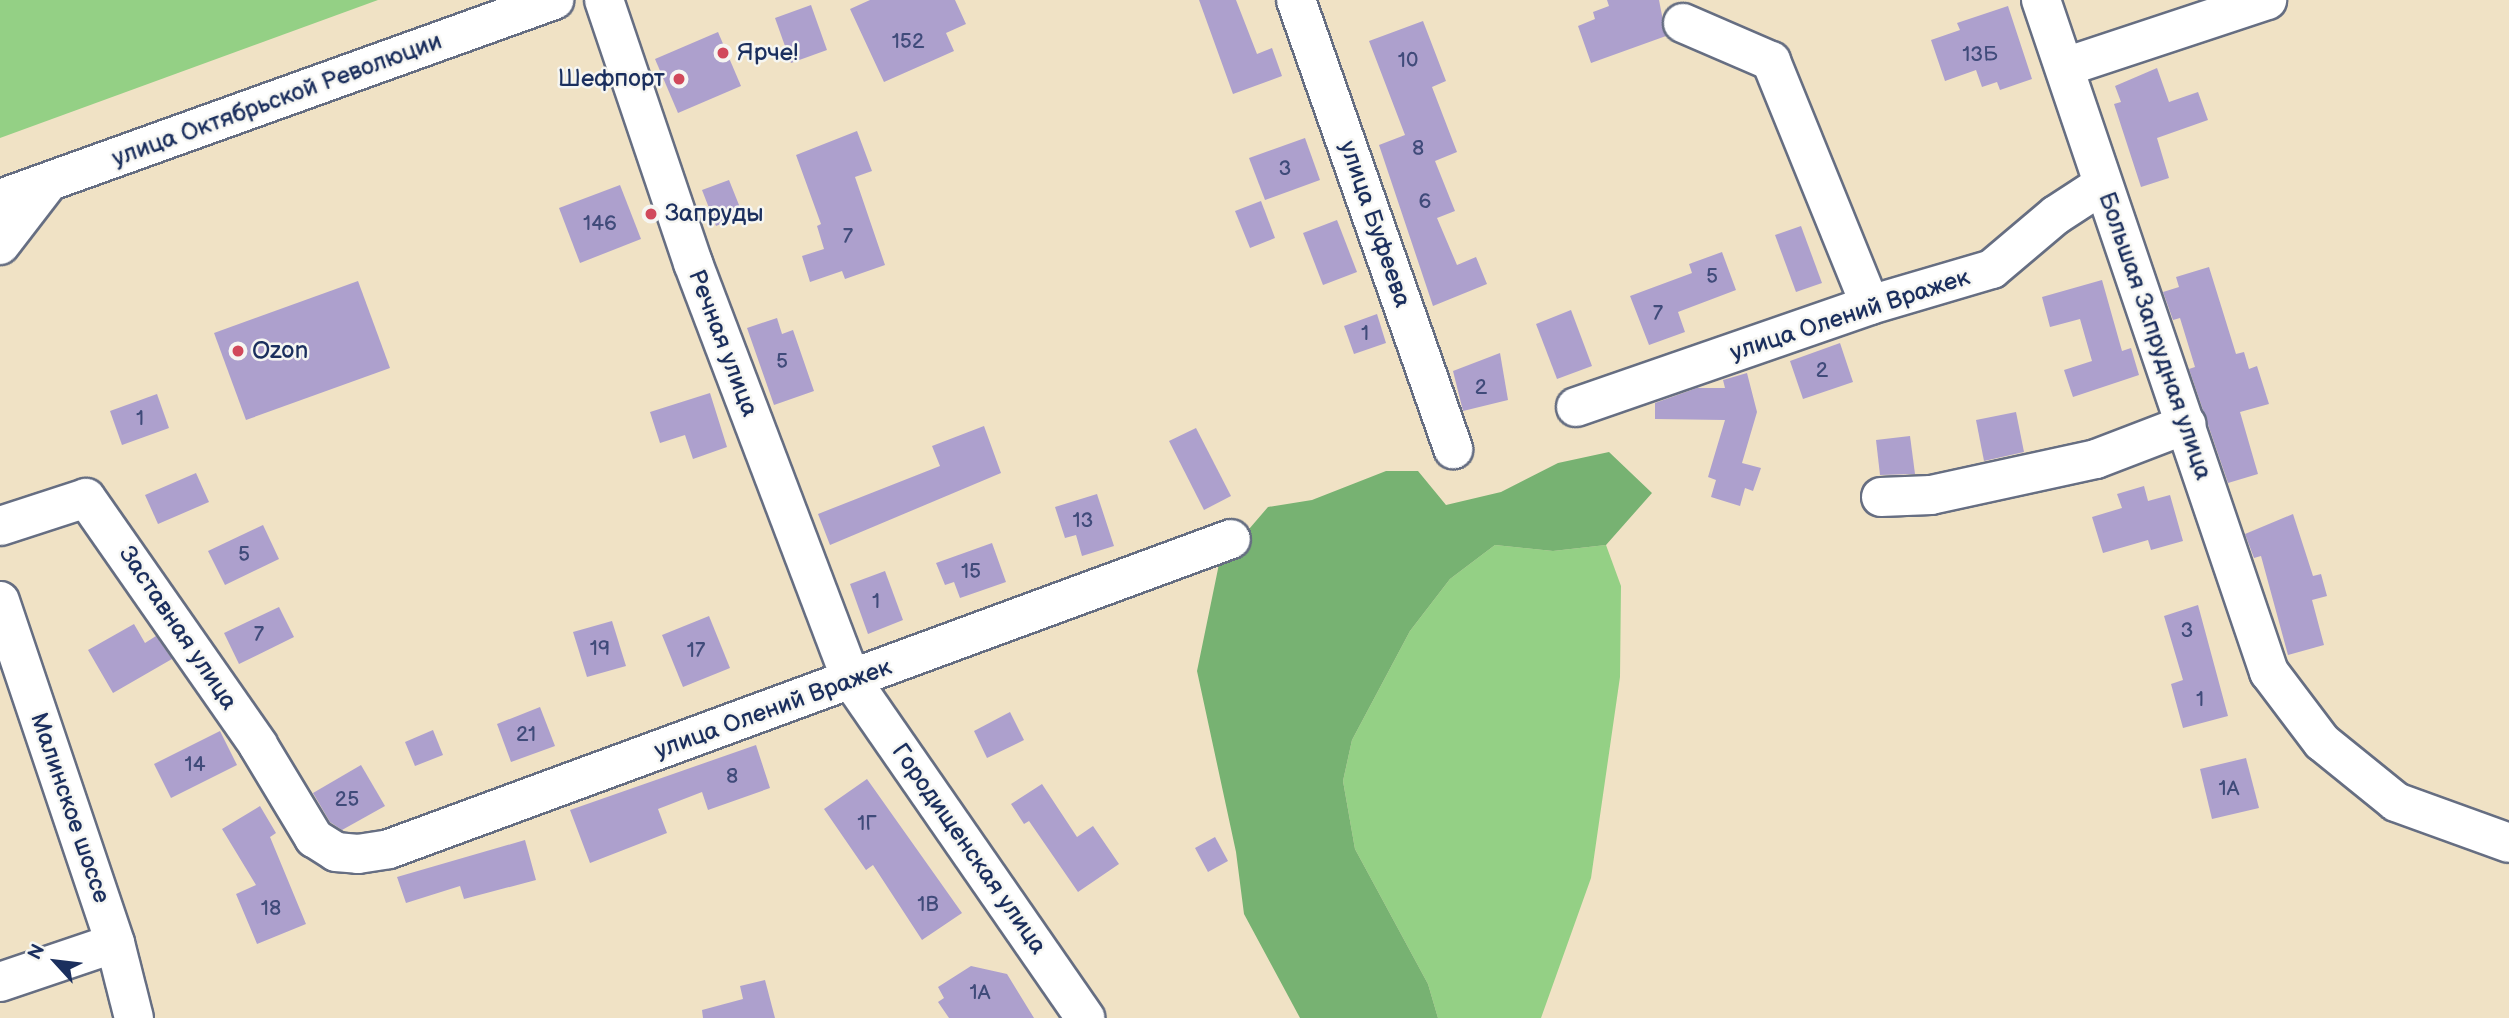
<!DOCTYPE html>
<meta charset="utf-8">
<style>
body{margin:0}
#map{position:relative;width:2509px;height:1018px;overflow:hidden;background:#f0e2c5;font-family:"Balsamiq Sans",sans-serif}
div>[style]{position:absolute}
.green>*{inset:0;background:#94d085}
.forest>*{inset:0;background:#77b272}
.building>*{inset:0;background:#ada0cd}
.roads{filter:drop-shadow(2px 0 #666e82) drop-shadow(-2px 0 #666e82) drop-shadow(0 2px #666e82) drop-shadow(0 -2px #666e82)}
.minor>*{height:38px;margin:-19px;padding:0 19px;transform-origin:19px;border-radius:19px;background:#fff}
.major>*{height:38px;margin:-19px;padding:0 19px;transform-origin:19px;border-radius:19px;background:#fff}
.dots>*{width:19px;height:19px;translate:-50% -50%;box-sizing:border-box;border:4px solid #f6f6f2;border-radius:50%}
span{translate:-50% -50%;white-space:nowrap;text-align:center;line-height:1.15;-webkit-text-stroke:5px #f6f6f2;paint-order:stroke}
.number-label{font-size:21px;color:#404b7a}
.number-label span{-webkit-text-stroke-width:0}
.poi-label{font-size:24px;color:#1b2f5e}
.left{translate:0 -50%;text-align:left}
.right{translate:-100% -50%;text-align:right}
.street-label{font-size:24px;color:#1b2f5e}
.north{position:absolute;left:21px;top:927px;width:70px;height:70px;-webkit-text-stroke:5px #f6f6f2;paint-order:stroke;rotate:297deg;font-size:19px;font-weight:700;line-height:28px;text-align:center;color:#1b2f5e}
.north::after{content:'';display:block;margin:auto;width:24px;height:32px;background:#1b2f5e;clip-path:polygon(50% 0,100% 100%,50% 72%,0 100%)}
</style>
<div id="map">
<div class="green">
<div style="clip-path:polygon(0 0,378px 0,0 138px)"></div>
<div style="clip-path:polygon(1495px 545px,1553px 551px,1606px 545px,1621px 586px,1620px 677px,1591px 878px,1541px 1018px,1438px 1018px,1428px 984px,1355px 849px,1343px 781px,1352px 740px,1410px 631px,1450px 579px)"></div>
</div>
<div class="forest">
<div style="clip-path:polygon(1609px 452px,1652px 493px,1606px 545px,1553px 551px,1495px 545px,1450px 579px,1410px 631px,1352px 740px,1343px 781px,1355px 849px,1428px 984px,1438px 1018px,1300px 1018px,1244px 914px,1236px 852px,1197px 671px,1219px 564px,1268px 507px,1312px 500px,1386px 471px,1418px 471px,1446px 505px,1501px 492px,1558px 463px)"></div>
</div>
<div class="building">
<div style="clip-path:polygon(870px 0,955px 0,966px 24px,946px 33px,954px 51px,884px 82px,850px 9px)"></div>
<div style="clip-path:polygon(1199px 0,1236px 0,1257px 54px,1272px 48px,1282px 76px,1233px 94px)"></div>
<div style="clip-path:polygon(1607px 0,1659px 0,1666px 36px,1591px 63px,1578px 26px,1595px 19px,1593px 12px,1609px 6px)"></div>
<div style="clip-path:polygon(811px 5px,827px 50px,791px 63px,775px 18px)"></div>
<div style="clip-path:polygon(2008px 6px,2032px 79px,2000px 90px,1997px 82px,1982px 87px,1976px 70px,1945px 81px,1931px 40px,1960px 30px,1957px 23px)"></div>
<div style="clip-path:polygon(1423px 21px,1446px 81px,1432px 87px,1457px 152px,1435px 161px,1455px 211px,1437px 218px,1457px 265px,1476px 257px,1487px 284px,1433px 306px,1379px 145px,1405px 135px,1369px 41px)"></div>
<div style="clip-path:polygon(718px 32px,741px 86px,678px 113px,655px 59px)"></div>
<div style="clip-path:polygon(2157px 68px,2169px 102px,2198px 92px,2208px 120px,2157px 138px,2169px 178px,2141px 187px,2114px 104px,2121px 102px,2115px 86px)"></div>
<div style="clip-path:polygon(857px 131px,872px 171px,855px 177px,885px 265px,845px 279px,842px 271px,810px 282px,802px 256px,824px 249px,817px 226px,821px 224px,796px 155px)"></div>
<div style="clip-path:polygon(1305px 138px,1320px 180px,1265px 200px,1249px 158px)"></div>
<div style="clip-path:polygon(729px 180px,743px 215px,716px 226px,702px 190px)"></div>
<div style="clip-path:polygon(620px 185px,641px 239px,580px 263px,559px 208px)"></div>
<div style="clip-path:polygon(1261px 201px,1275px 238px,1250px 248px,1235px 211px)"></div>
<div style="clip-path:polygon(1337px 220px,1357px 272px,1323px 285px,1303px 233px)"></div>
<div style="clip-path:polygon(1801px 226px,1822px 283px,1796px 292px,1775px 235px)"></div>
<div style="clip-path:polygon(1722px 252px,1736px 290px,1678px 312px,1685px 332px,1649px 345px,1630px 296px,1692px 273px,1689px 264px)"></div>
<div style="clip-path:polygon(2209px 267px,2236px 354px,2244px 352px,2249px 369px,2257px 366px,2269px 404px,2240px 412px,2258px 474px,2228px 483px,2189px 369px,2195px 367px,2180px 318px,2173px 320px,2163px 292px,2179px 287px,2176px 277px)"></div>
<div style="clip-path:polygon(2102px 280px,2122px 351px,2131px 348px,2139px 375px,2073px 397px,2064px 370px,2092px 361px,2080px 319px,2050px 327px,2042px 297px)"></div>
<div style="clip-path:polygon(358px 281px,390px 368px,246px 420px,214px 333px)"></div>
<div style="clip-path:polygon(1571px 310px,1592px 366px,1557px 379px,1536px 324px)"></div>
<div style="clip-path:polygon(1377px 314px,1386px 343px,1354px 354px,1344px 326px)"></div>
<div style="clip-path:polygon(777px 318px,782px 334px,793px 330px,814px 391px,774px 405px,747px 328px)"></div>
<div style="clip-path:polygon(1840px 343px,1853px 382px,1803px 399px,1790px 361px)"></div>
<div style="clip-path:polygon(1500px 353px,1508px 400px,1463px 411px,1453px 371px)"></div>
<div style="clip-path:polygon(1747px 373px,1757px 412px,1742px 463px,1761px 468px,1753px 491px,1745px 488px,1740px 506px,1711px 497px,1716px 480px,1708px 477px,1725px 420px,1655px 419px,1655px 403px,1697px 388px,1725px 388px,1723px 380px)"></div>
<div style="clip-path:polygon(710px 393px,727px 447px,693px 459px,685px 435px,660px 443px,650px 412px)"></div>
<div style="clip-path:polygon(157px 394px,169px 428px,122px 445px,110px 411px)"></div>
<div style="clip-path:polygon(2016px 412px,2024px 452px,1984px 461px,1976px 420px)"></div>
<div style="clip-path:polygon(984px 426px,1001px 473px,830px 545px,818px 514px,940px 466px,932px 446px)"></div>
<div style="clip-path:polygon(1196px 428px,1231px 496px,1204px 510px,1169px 441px)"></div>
<div style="clip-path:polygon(1910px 436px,1915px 474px,1880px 475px,1876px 440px)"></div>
<div style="clip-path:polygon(196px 473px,209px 502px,158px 524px,145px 495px)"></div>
<div style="clip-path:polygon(2144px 486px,2148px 501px,2170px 495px,2183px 541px,2151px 550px,2148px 540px,2103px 553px,2092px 517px,2122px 508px,2117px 494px)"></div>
<div style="clip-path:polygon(1097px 494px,1114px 546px,1082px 556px,1076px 535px,1065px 538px,1055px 507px)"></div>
<div style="clip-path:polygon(2293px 514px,2313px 576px,2321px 574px,2327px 596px,2312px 600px,2324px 645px,2288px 655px,2261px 556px,2254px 558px,2245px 534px)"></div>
<div style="clip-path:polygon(263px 525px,279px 559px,225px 585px,208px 551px)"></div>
<div style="clip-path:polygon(992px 543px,1006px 582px,960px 598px,954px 582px,945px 585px,936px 563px)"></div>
<div style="clip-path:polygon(885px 571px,903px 620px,868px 634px,850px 584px)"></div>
<div style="clip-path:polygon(2198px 605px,2228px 716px,2183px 728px,2171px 684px,2183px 680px,2164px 616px)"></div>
<div style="clip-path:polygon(279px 607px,294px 637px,239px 664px,224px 633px)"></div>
<div style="clip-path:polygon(709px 616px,730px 668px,683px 687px,662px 635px)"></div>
<div style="clip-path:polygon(612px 621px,626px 666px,587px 677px,573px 632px)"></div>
<div style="clip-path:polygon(134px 624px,145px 643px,156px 636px,172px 659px,113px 693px,88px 650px)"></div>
<div style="clip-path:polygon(540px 707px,555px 746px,511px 762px,497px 724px)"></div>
<div style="clip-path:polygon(1010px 712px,1024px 740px,987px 758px,974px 731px)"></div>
<div style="clip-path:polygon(433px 730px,443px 755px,415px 766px,405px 742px)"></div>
<div style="clip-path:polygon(220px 731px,237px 765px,171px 798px,154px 764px)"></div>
<div style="clip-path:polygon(756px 745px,770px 788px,708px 810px,702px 792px,658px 809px,667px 833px,590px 863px,570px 810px)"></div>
<div style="clip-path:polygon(2246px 758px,2259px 808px,2212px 819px,2200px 769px)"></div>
<div style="clip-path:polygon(361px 765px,385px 806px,342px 830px,330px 822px,313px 793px)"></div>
<div style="clip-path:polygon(867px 779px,962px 913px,922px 940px,873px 865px,866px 870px,824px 809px)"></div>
<div style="clip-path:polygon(1042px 784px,1077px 837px,1093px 826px,1119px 864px,1078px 892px,1029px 821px,1024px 824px,1011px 804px)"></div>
<div style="clip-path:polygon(260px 806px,276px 833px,270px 837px,306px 924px,257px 944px,236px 894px,256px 885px,222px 829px)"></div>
<div style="clip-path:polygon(1215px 837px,1228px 861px,1208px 872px,1195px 848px)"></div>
<div style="clip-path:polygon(525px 840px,536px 880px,464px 899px,460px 886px,406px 903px,397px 877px)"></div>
<div style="clip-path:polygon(971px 966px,1007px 974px,1034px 1018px,949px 1018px,938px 1002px,944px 998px,938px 987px)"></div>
<div style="clip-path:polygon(765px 980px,775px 1018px,703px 1018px,702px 1010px,743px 999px,740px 986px)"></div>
</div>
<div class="roads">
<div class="minor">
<div style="left:604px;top:0;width:278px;rotate:71.3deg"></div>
<div style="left:693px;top:263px;width:447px;rotate:69.2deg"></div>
<div style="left:852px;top:681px;width:410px;rotate:55.3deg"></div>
<div style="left:1296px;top:0;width:476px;rotate:70.7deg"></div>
<div style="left:2041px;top:0;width:710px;rotate:71.26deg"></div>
<div style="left:2269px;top:672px;width:88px;rotate:52.9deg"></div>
<div style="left:2322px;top:742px;width:95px;rotate:39deg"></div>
<div style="left:2396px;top:802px;width:120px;rotate:19.9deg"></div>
<div style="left:1683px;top:23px;width:96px;rotate:23.4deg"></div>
<div style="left:1771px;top:61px;width:263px;rotate:67.9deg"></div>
<div style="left:2065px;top:67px;width:213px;rotate:-18.3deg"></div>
<div style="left:1576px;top:407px;width:311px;rotate:-19.1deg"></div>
<div style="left:1870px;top:305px;width:127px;rotate:-16.4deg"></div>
<div style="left:1992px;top:269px;width:84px;rotate:-40.2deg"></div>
<div style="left:2056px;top:215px;width:55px;rotate:-33.1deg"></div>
<div style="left:1881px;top:497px;width:50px;rotate:-2.3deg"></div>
<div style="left:1931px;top:495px;width:169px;rotate:-12.3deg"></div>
<div style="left:2096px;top:459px;width:97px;rotate:-21deg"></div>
<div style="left:0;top:526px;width:90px;rotate:-18deg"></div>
<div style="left:86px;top:498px;width:301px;rotate:55.1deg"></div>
<div style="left:258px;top:745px;width:109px;rotate:58.9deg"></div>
<div style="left:314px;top:838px;width:26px;rotate:32deg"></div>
<div style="left:336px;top:852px;width:22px;rotate:5deg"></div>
<div style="left:358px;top:854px;width:31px;rotate:-9deg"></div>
<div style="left:389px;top:849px;width:897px;rotate:-20.21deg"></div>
<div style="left:0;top:982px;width:121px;rotate:-18.7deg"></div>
</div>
<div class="major">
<div style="left:0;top:199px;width:589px;rotate:-19.76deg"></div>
<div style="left:0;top:245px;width:77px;rotate:-52.4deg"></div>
<div style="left:0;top:601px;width:361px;rotate:71.4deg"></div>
<div style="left:115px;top:943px;width:77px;rotate:75.8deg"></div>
</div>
</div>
<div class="dots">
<div style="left:723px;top:53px;background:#d1495b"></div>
<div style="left:679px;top:79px;background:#d1495b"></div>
<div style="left:651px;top:214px;background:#d1495b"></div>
<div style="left:238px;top:351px;background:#d1495b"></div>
</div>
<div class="number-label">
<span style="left:908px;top:42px">152</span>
<span style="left:1980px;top:55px">13Б</span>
<span style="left:1408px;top:61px">10</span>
<span style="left:1418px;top:149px">8</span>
<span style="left:1285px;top:169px">3</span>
<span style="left:1425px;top:202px">6</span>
<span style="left:600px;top:224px">146</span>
<span style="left:848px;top:237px">7</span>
<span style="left:1712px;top:277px">5</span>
<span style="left:1658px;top:314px">7</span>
<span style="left:1365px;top:334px">1</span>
<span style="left:782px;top:362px">5</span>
<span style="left:1822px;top:371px">2</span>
<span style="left:1481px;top:388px">2</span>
<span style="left:140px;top:419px">1</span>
<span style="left:1083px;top:521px">13</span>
<span style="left:244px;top:555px">5</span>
<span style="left:971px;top:572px">15</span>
<span style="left:876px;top:602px">1</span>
<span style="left:2187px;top:631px">3</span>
<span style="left:259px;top:635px">7</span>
<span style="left:600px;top:649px">19</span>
<span style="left:696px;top:651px">17</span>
<span style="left:2200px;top:700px">1</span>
<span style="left:526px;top:735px">21</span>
<span style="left:195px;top:765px">14</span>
<span style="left:732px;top:777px">8</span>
<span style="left:2229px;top:789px">1А</span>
<span style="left:347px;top:800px">25</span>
<span style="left:867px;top:824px">1Г</span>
<span style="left:928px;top:905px">1В</span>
<span style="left:271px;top:909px">18</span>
<span style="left:980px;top:993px">1А</span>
</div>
<div class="poi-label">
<span class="left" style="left:737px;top:53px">Ярче!</span>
<span class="right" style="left:665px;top:79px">Шефпорт</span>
<span class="left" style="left:665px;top:214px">Запруды</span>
<span class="left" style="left:252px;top:351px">Ozon</span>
</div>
<div class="street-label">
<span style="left:277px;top:100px;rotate:-20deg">улица Октябрьской Революции</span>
<span style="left:1375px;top:224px;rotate:71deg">улица Буфеева</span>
<span style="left:1850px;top:315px;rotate:-18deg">улица Олений Вражек</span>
<span style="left:2155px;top:336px;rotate:71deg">Большая Запрудная улица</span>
<span style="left:723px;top:343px;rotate:69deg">Речная улица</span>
<span style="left:178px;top:628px;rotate:56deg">Заставная улица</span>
<span style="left:773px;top:709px;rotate:-20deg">улица Олений Вражек</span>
<span style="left:70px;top:808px;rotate:71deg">Малинское шоссе</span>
<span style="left:969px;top:849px;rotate:55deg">Городищенская улица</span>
</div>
<div class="north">N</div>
</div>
